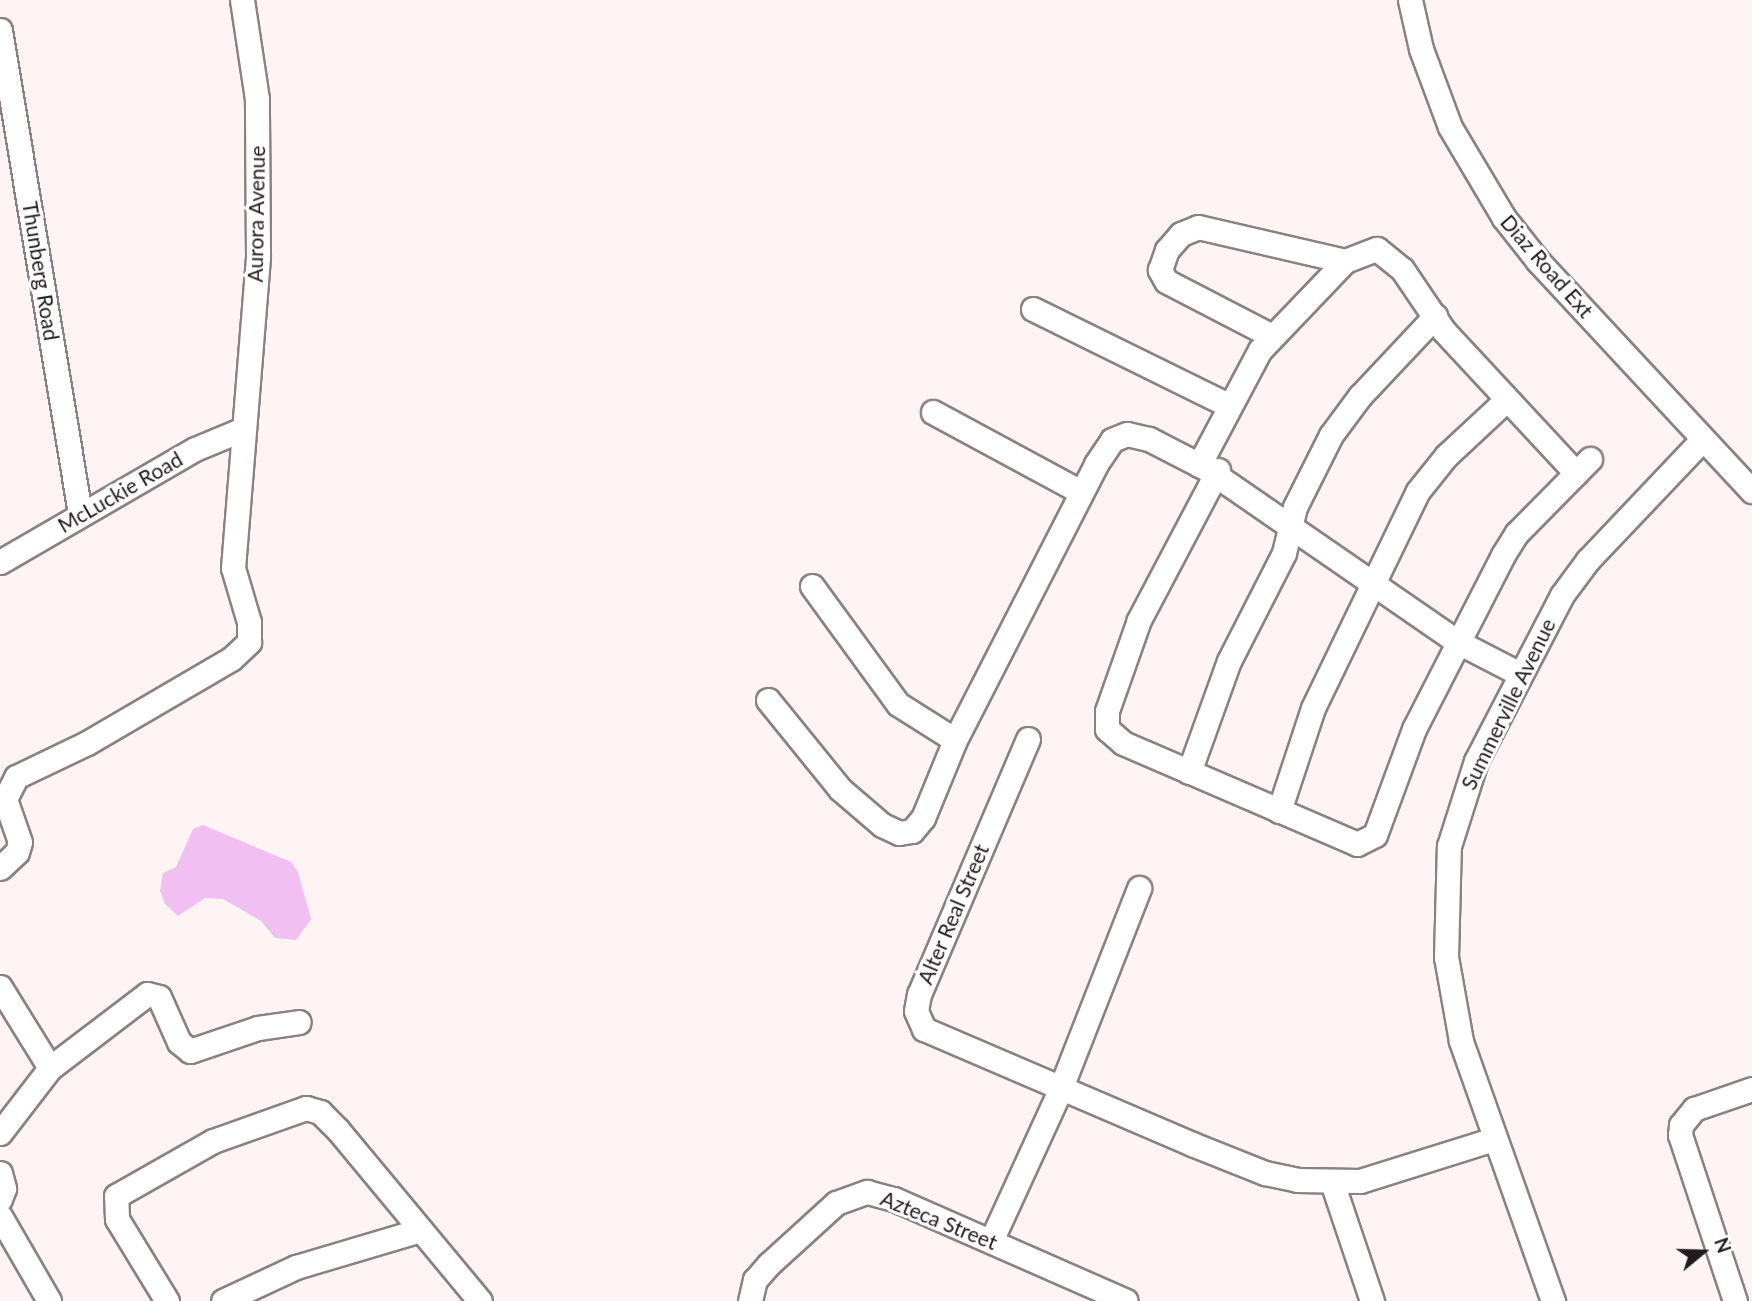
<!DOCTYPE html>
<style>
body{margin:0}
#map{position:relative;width:1752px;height:1301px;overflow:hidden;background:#fef4f4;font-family:Lato,sans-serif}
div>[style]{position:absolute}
.water>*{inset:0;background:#f1bff1}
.roads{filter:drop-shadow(2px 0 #8c8182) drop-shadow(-2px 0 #8c8182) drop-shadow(0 2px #8c8182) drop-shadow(0 -2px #8c8182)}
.minor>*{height:23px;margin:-11.5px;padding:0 11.5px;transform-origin:11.5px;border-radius:11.5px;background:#fff}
span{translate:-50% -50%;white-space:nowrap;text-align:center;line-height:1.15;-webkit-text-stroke:6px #fff;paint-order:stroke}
.street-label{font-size:21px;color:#201b1c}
.north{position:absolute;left:1668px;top:1217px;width:70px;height:70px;-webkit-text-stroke:5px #fff;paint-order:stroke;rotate:71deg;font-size:19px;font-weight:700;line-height:28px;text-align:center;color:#201b1c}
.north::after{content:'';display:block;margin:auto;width:24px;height:32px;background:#201b1c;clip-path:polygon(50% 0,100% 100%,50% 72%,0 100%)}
</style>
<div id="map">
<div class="water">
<div style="clip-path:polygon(203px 825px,291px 862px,298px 872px,311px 919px,296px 940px,275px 938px,261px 921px,223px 899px,205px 898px,178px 916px,165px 904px,160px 891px,163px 873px,176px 867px,193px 829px)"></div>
</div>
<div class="roads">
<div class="minor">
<div style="left:1410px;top:0;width:50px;rotate:77.3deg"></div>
<div style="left:1421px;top:49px;width:83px;rotate:69.6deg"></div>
<div style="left:1450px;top:127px;width:106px;rotate:59.3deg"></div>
<div style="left:1504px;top:218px;width:55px;rotate:51.7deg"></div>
<div style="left:1538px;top:261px;width:314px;rotate:47.1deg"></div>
<div style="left:0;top:30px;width:490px;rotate:80.6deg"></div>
<div style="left:1033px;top:309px;width:217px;rotate:26.2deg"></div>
<div style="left:1272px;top:336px;width:119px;rotate:-152.6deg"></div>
<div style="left:1166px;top:281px;width:13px;rotate:-119deg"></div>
<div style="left:1160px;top:270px;width:21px;rotate:-71deg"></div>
<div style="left:1167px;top:250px;width:21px;rotate:-49deg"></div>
<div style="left:1181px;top:234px;width:18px;rotate:-22deg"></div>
<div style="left:1198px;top:227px;width:151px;rotate:13deg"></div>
<div style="left:933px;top:412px;width:168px;rotate:28.4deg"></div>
<div style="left:1199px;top:465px;width:130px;rotate:-62.1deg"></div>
<div style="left:1260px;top:350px;width:123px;rotate:-46.3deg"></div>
<div style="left:1345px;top:261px;width:34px;rotate:-21deg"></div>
<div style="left:1377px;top:249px;width:32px;rotate:39deg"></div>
<div style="left:1402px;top:269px;width:75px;rotate:55.9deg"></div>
<div style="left:1444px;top:331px;width:194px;rotate:47.1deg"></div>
<div style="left:1218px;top:470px;width:170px;rotate:117.8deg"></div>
<div style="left:1139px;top:620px;width:96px;rotate:109.4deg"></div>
<div style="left:1107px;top:711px;width:18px;rotate:90deg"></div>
<div style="left:1107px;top:729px;width:21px;rotate:41deg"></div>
<div style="left:1123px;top:743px;width:255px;rotate:23.3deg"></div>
<div style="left:1357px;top:844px;width:20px;rotate:-27deg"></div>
<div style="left:1375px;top:835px;width:113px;rotate:-69.8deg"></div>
<div style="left:1414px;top:729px;width:195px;rotate:-62.9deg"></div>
<div style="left:1503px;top:555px;width:26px;rotate:-58deg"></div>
<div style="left:1517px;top:533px;width:104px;rotate:-45.4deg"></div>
<div style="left:0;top:562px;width:225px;rotate:-30.1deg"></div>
<div style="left:195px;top:449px;width:52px;rotate:-22.6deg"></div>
<div style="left:812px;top:586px;width:146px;rotate:53.9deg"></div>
<div style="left:898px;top:704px;width:67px;rotate:32.3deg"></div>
<div style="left:768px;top:700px;width:114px;rotate:51deg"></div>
<div style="left:840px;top:789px;width:55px;rotate:40.6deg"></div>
<div style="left:882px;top:825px;width:19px;rotate:25deg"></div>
<div style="left:899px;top:833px;width:13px;rotate:-9deg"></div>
<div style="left:912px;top:831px;width:17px;rotate:-50deg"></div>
<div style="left:923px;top:818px;width:84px;rotate:-67.7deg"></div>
<div style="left:955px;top:740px;width:310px;rotate:-62.9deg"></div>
<div style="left:1096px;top:464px;width:29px;rotate:-56deg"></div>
<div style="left:1112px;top:440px;width:16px;rotate:-22deg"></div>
<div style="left:1127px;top:434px;width:23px;rotate:13deg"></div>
<div style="left:1149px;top:439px;width:65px;rotate:27.3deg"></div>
<div style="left:1207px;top:469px;width:305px;rotate:34.6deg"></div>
<div style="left:1458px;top:642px;width:68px;rotate:27.3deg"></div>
<div style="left:1028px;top:739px;width:277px;rotate:113.1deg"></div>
<div style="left:919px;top:994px;width:17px;rotate:100deg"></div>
<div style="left:916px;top:1011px;width:20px;rotate:66deg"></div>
<div style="left:924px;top:1029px;width:292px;rotate:23.2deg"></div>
<div style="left:1192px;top:1144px;width:79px;rotate:21.7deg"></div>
<div style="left:1265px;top:1173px;width:33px;rotate:12deg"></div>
<div style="left:1297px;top:1180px;width:63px;rotate:0.9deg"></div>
<div style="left:1360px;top:1181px;width:140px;rotate:-17.4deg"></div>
<div style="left:1189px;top:772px;width:118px;rotate:-70.2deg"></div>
<div style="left:1229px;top:661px;width:121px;rotate:-63deg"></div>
<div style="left:1284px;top:553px;width:47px;rotate:-76.6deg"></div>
<div style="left:1295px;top:507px;width:80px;rotate:-63.4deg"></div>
<div style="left:1331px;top:435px;width:49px;rotate:-53.4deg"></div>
<div style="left:1360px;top:396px;width:110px;rotate:-46.8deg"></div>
<div style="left:1279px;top:811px;width:108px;rotate:-71.7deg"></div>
<div style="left:1313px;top:708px;width:241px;rotate:-64.2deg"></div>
<div style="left:1418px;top:491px;width:45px;rotate:-51.3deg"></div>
<div style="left:1446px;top:456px;width:82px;rotate:-43deg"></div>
<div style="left:0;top:868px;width:23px;rotate:-43deg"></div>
<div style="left:17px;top:852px;width:10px;rotate:-73deg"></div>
<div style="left:20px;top:842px;width:46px;rotate:-109.2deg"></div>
<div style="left:5px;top:799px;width:25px;rotate:-63deg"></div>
<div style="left:16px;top:777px;width:79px;rotate:-25.6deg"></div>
<div style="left:87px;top:743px;width:167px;rotate:-30.3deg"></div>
<div style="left:231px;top:659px;width:25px;rotate:-43deg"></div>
<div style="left:249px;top:642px;width:20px;rotate:-90deg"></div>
<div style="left:249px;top:622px;width:56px;rotate:-106.5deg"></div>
<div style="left:233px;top:568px;width:313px;rotate:-85.4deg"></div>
<div style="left:258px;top:256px;width:157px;rotate:-90.4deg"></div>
<div style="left:257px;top:99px;width:100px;rotate:-98.6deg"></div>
<div style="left:0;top:987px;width:95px;rotate:58.3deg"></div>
<div style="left:0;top:1133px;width:82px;rotate:-52.4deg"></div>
<div style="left:50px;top:1068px;width:122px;rotate:-37.3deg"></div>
<div style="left:147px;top:994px;width:12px;rotate:14deg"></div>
<div style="left:159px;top:997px;width:49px;rotate:66deg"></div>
<div style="left:179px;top:1042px;width:14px;rotate:39deg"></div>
<div style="left:190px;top:1051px;width:72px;rotate:-18.7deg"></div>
<div style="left:258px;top:1028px;width:41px;rotate:-8.3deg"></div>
<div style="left:0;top:1173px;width:16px;rotate:75deg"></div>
<div style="left:4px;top:1188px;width:12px;rotate:110deg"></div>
<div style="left:1332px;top:1182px;width:126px;rotate:71.4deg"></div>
<div style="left:0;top:1216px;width:98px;rotate:60deg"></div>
<div style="left:991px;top:1241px;width:166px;rotate:-65.4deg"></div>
<div style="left:1060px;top:1090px;width:217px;rotate:-68.6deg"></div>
<div style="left:167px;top:1301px;width:96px;rotate:-121.4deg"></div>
<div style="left:117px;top:1219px;width:23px;rotate:-92deg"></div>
<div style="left:116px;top:1196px;width:112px;rotate:-29.6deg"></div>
<div style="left:213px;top:1141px;width:99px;rotate:-19.5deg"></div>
<div style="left:306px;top:1108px;width:15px;rotate:16deg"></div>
<div style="left:320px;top:1112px;width:25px;rotate:45deg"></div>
<div style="left:338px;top:1130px;width:222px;rotate:50.3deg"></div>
<div style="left:223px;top:1301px;width:81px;rotate:-25deg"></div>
<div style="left:296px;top:1267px;width:130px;rotate:-16.5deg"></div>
<div style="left:750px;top:1301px;width:22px;rotate:-77deg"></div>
<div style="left:755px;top:1280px;width:21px;rotate:-49deg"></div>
<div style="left:769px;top:1264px;width:91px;rotate:-42.3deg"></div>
<div style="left:836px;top:1203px;width:33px;rotate:-20deg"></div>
<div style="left:867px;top:1192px;width:28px;rotate:15deg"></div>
<div style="left:894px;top:1199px;width:253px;rotate:23.7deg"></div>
<div style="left:1553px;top:1301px;width:276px;rotate:-109.5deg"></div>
<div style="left:1461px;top:1041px;width:85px;rotate:-100.1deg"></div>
<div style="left:1446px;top:957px;width:111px;rotate:-88.5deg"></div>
<div style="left:1449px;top:846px;width:89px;rotate:-72.4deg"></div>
<div style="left:1476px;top:761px;width:187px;rotate:-62.6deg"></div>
<div style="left:1562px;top:595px;width:44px;rotate:-53.4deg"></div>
<div style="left:1588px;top:560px;width:167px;rotate:-46.5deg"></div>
<div style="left:1735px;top:1301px;width:175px;rotate:-108.3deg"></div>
<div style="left:1680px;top:1135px;width:10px;rotate:-84deg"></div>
<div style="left:1681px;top:1125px;width:21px;rotate:-51deg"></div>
<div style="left:1694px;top:1109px;width:61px;rotate:-19deg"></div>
</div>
</div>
<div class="street-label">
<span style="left:256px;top:214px;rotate:-89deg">Aurora Avenue</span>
<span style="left:1547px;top:266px;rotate:49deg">Diaz Road Ext</span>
<span style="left:41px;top:271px;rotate:81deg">Thunberg Road</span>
<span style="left:120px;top:492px;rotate:-30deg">McLuckie Road</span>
<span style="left:1508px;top:704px;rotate:-64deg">Summerville Avenue</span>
<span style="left:953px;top:914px;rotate:-67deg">Alter Real Street</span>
<span style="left:939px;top:1220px;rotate:22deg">Azteca Street</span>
</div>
<div class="north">N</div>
</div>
